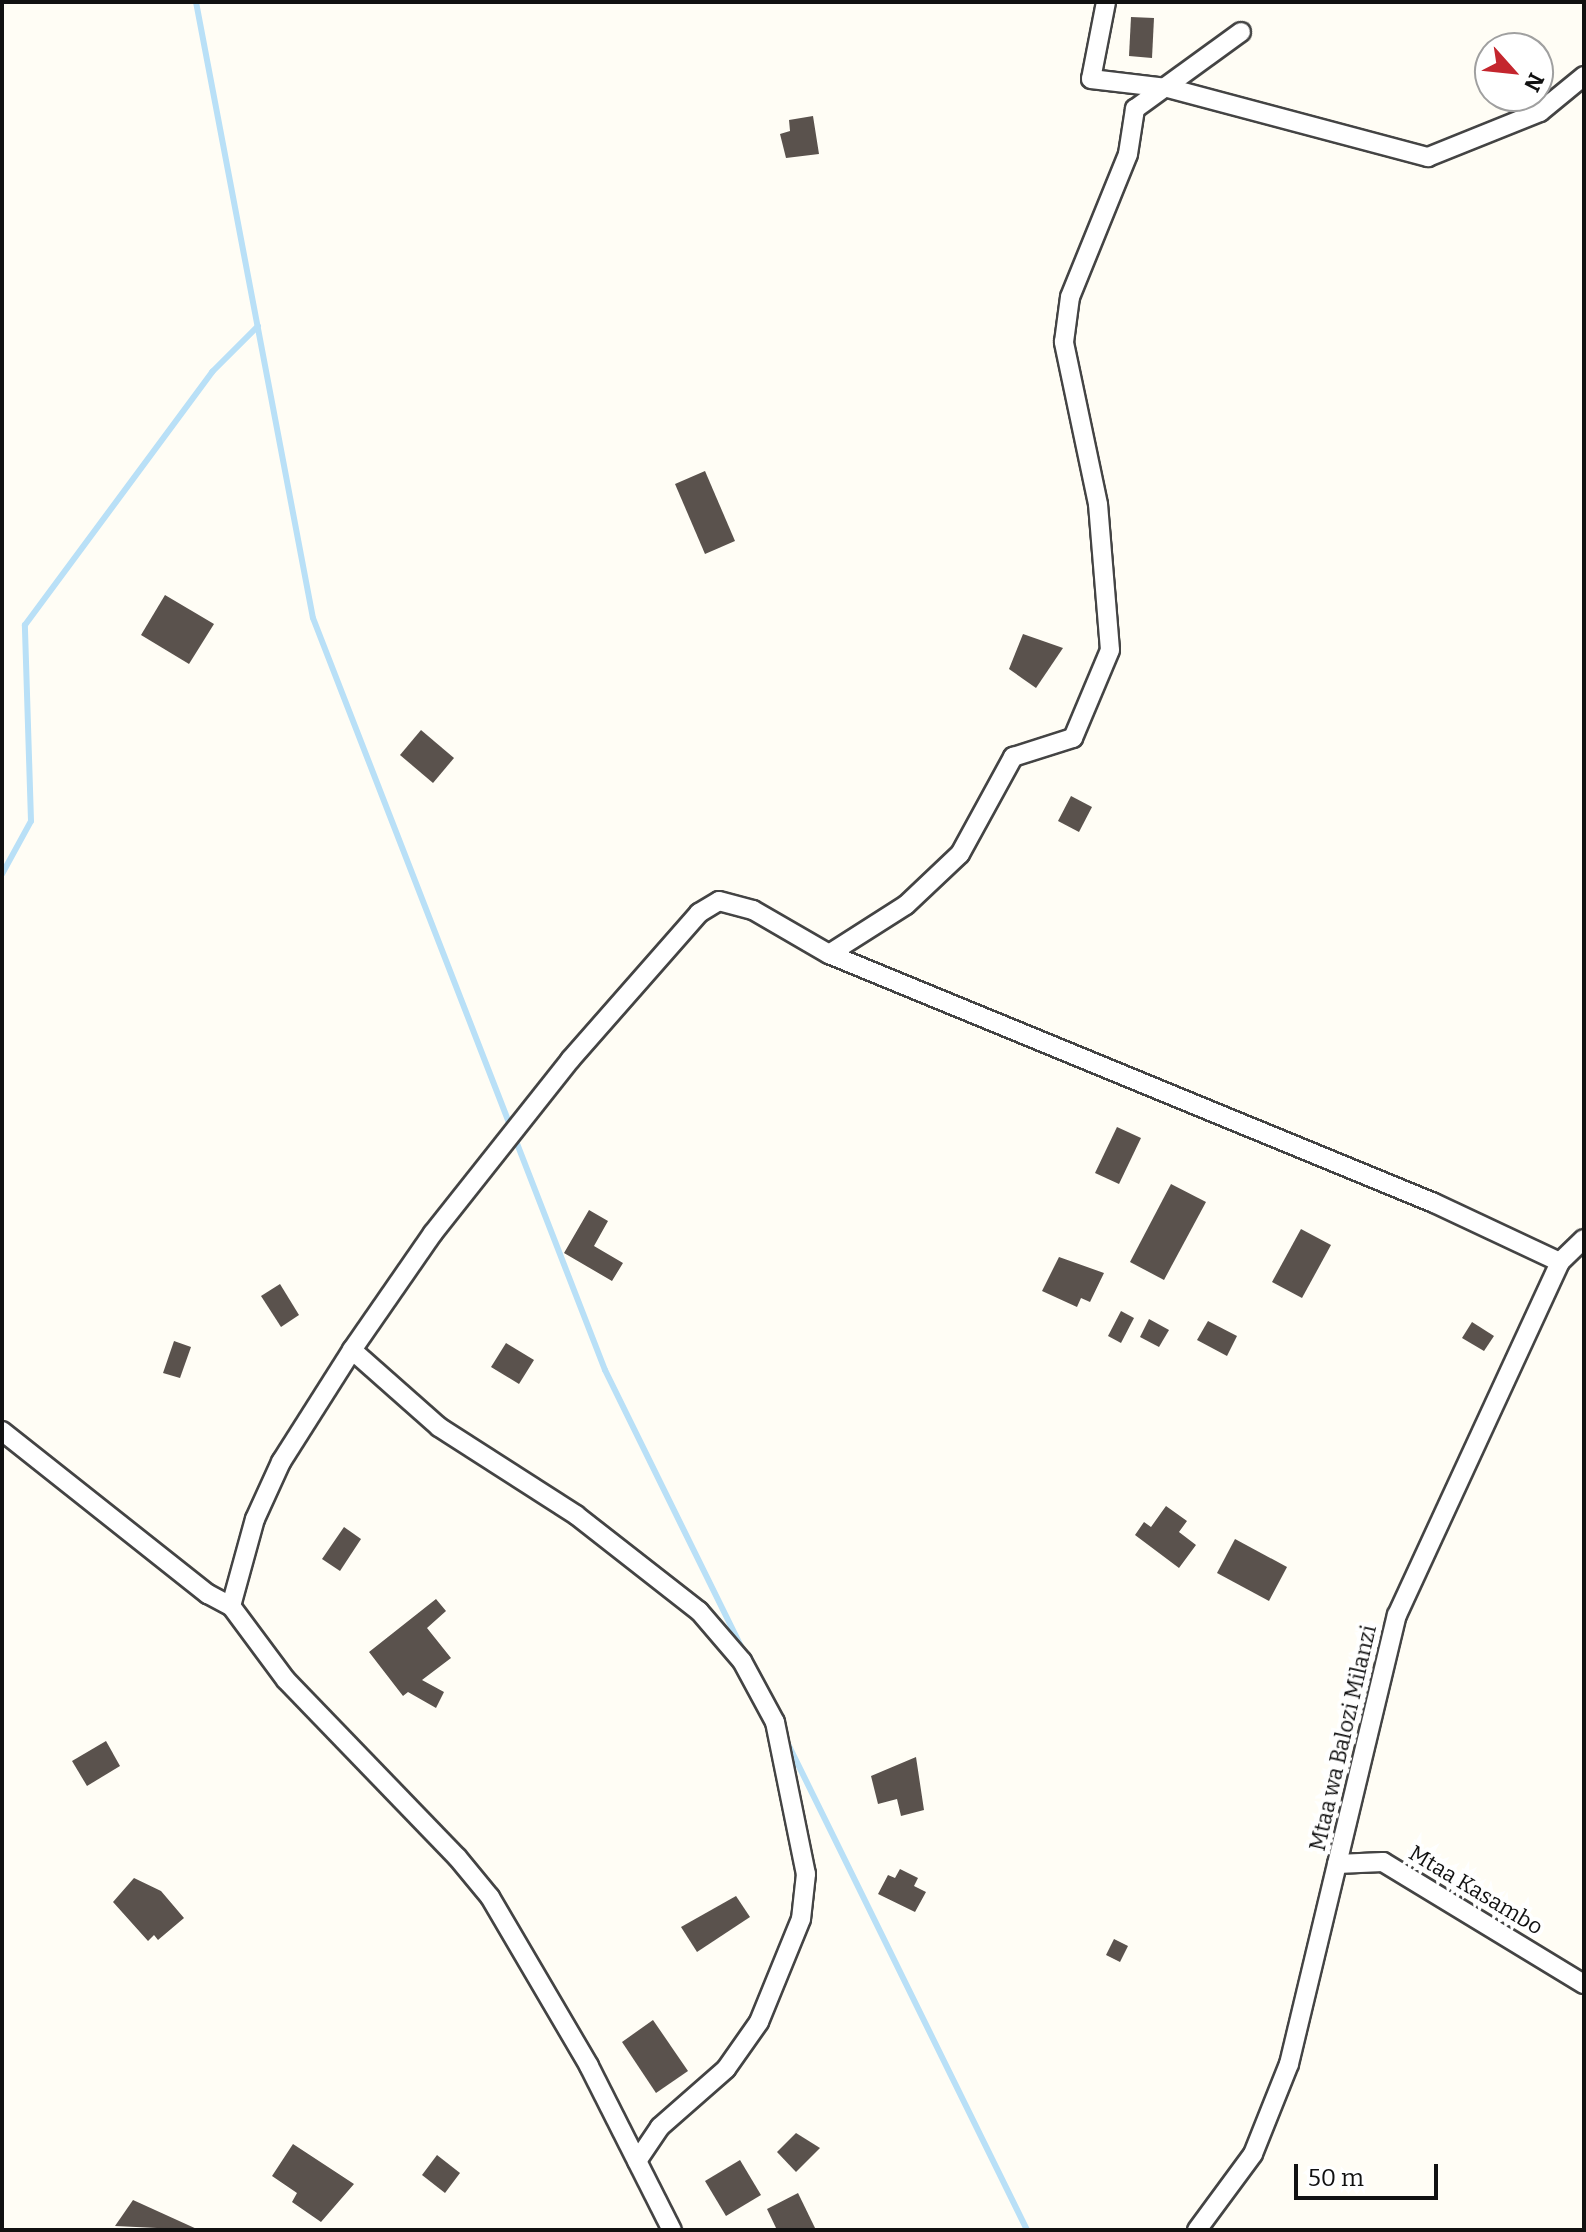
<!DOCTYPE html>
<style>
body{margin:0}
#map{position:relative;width:1586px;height:2232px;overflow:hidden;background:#fffdf5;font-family:Bitter,serif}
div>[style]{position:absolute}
.stream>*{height:6px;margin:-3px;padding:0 3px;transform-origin:3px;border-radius:3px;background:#b9e0f7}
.building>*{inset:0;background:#5a524d}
.roads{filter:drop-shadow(2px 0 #444) drop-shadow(-2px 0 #444) drop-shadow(0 2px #444) drop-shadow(0 -2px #444)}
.street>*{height:18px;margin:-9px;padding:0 9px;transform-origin:9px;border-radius:9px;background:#fff}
span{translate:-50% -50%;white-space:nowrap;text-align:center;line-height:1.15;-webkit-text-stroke:8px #fff;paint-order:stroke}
.street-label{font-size:22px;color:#111}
.frame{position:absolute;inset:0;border:4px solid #111;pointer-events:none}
.north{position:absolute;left:1474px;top:32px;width:80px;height:80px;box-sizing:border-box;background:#fff;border:2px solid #a0a0a0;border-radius:50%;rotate:117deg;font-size:22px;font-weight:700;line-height:32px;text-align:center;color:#111}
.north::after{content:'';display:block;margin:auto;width:28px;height:36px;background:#c4262e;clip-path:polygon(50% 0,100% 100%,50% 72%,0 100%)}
.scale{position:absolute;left:1294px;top:2164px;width:144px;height:36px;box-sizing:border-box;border:4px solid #111;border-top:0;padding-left:10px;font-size:24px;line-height:28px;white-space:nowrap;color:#111;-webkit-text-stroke:6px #fff;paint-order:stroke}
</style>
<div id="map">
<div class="stream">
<div style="left:196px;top:2px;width:627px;rotate:79.25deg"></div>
<div style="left:313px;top:618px;width:807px;rotate:68.78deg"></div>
<div style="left:605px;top:1370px;width:311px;rotate:63.8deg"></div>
<div style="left:2px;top:874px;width:60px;rotate:-61.3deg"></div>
<div style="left:31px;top:821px;width:196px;rotate:-91.8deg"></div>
<div style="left:25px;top:625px;width:315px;rotate:-53.5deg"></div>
<div style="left:212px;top:372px;width:65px;rotate:-45deg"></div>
<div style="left:787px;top:1742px;width:544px;rotate:63.81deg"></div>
</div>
<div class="building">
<div style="clip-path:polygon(1131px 17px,1154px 18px,1152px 58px,1129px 56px)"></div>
<div style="clip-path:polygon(813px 116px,819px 154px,786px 158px,780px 134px,790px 131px,789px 120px)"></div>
<div style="clip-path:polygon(705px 471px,735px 541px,705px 554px,675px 484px)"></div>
<div style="clip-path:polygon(165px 595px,214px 624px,189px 664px,141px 635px)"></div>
<div style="clip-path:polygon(1023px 634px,1063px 648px,1036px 688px,1009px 669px)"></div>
<div style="clip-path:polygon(421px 730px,454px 758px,433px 783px,400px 755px)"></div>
<div style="clip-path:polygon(1071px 796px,1092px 807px,1079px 832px,1058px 821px)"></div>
<div style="clip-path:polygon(1117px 1127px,1141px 1138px,1119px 1184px,1095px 1173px)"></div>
<div style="clip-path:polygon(1171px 1184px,1206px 1202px,1164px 1280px,1130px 1262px)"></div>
<div style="clip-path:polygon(589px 1210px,608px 1221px,594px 1246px,623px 1263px,612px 1281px,564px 1253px)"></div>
<div style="clip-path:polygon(1301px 1229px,1331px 1245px,1302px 1298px,1272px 1282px)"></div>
<div style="clip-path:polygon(1059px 1257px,1104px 1273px,1090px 1302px,1081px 1298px,1077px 1307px,1042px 1291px)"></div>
<div style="clip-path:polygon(280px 1284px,299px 1315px,281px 1327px,261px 1296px)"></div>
<div style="clip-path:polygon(1121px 1311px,1134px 1318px,1121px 1343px,1108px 1336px)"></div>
<div style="clip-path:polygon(1149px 1319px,1169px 1330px,1159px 1347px,1140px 1337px)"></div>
<div style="clip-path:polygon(1208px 1321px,1237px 1336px,1227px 1356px,1197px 1340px)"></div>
<div style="clip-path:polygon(1472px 1322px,1494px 1336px,1484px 1351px,1462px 1338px)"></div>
<div style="clip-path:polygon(174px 1341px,191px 1347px,180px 1378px,163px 1373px)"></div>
<div style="clip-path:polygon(506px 1343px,534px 1360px,519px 1384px,491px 1367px)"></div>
<div style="clip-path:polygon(1166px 1506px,1187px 1521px,1179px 1532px,1196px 1545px,1179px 1568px,1135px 1535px,1144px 1522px,1151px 1527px)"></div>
<div style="clip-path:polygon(344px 1527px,361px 1539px,340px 1571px,322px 1559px)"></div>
<div style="clip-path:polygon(1235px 1539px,1287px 1567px,1269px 1601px,1217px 1573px)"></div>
<div style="clip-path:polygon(436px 1599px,446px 1611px,427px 1628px,451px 1658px,422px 1680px,444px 1692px,436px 1708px,408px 1692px,403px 1696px,369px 1652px)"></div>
<div style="clip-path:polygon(106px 1741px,120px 1766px,87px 1786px,72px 1761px)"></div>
<div style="clip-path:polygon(916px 1757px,924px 1810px,901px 1816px,897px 1799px,878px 1804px,871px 1776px)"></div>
<div style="clip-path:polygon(900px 1869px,918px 1878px,914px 1886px,926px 1892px,915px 1912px,878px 1894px,888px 1875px,895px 1878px)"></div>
<div style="clip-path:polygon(134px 1878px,161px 1891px,184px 1918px,158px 1940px,154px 1935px,148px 1941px,113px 1902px)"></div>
<div style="clip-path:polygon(736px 1896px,750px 1917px,697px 1952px,681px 1927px)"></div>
<div style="clip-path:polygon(1114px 1939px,1128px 1946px,1120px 1962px,1106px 1955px)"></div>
<div style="clip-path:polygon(653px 2020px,688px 2071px,656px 2093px,622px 2042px)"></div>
<div style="clip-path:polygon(796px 2133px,820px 2148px,796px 2172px,777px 2152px)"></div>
<div style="clip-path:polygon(293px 2144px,354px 2184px,321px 2222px,292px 2202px,297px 2193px,272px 2176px)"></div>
<div style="clip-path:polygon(437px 2155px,460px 2173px,445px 2193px,422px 2175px)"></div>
<div style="clip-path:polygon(740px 2160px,761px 2195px,726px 2216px,705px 2181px)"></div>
<div style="clip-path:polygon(798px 2193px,816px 2230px,777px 2230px,767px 2209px)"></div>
<div style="clip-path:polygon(133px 2200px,199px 2230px,115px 2226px)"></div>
</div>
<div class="roads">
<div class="street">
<div style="left:1106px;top:2px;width:78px;rotate:101deg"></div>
<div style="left:1091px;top:79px;width:78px;rotate:6.7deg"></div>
<div style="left:1168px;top:88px;width:269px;rotate:14.9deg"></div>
<div style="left:1428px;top:157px;width:121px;rotate:-21.9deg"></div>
<div style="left:1540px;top:112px;width:57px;rotate:-39.3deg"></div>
<div style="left:829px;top:954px;width:91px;rotate:-32.5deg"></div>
<div style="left:906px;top:905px;width:74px;rotate:-43.4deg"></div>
<div style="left:960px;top:854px;width:111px;rotate:-61.3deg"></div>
<div style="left:1013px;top:757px;width:63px;rotate:-17.6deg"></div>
<div style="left:1073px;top:738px;width:95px;rotate:-67.2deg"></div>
<div style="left:1110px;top:650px;width:146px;rotate:-94.7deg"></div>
<div style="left:1098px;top:504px;width:166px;rotate:-101.9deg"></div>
<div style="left:1064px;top:342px;width:45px;rotate:-82.4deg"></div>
<div style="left:1070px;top:297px;width:154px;rotate:-67.9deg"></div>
<div style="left:1128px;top:154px;width:46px;rotate:-81.2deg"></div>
<div style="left:1135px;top:109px;width:131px;rotate:-36deg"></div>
<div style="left:352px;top:1350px;width:116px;rotate:41.5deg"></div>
<div style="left:439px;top:1427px;width:163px;rotate:32.7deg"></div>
<div style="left:576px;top:1515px;width:156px;rotate:38deg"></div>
<div style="left:699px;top:1611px;width:66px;rotate:49.3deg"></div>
<div style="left:742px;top:1661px;width:69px;rotate:61.6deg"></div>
<div style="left:775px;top:1722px;width:155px;rotate:78.5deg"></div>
<div style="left:806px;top:1874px;width:45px;rotate:96.3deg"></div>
<div style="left:801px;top:1919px;width:111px;rotate:112.2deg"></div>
<div style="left:759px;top:2022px;width:57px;rotate:125.1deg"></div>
<div style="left:726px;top:2069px;width:88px;rotate:138.7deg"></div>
<div style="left:660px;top:2127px;width:41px;rotate:124.1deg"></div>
<div style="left:2px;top:1431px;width:263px;rotate:38.4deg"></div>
<div style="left:208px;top:1594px;width:26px;rotate:28deg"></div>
<div style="left:231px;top:1606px;width:92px;rotate:53.4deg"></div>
<div style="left:286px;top:1680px;width:246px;rotate:46deg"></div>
<div style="left:457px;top:1857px;width:52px;rotate:50.5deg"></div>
<div style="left:490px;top:1897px;width:196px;rotate:59.6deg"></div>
<div style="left:589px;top:2066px;width:184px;rotate:63.2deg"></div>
<div style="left:231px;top:1606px;width:90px;rotate:-74.6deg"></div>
<div style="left:255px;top:1519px;width:63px;rotate:-65.5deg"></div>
<div style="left:281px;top:1462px;width:133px;rotate:-57.6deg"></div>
<div style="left:352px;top:1350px;width:142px;rotate:-55.3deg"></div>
<div style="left:433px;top:1233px;width:221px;rotate:-51.6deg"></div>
<div style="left:570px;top:1060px;width:196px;rotate:-48.7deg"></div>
<div style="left:699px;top:913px;width:23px;rotate:-31deg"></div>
<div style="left:719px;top:901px;width:35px;rotate:15deg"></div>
<div style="left:753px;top:910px;width:88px;rotate:30.1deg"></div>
<div style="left:829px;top:954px;width:654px;rotate:22.37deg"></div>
<div style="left:1434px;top:1203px;width:139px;rotate:25.1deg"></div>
<div style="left:1337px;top:1864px;width:46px;rotate:-2.5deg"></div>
<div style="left:1383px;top:1862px;width:235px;rotate:31.3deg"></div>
<div style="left:1197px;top:2230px;width:94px;rotate:-53.6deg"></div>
<div style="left:1253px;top:2154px;width:97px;rotate:-68.2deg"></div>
<div style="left:1289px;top:2064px;width:462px;rotate:-76.5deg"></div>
<div style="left:1397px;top:1615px;width:389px;rotate:-65.2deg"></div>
<div style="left:1560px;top:1262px;width:33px;rotate:-44deg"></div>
</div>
</div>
<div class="street-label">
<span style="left:1343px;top:1738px;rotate:-77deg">Mtaa wa Balozi Milanzi</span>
<span style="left:1476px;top:1890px;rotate:31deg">Mtaa Kasambo</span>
</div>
<div class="frame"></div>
<div class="north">N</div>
<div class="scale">50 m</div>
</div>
